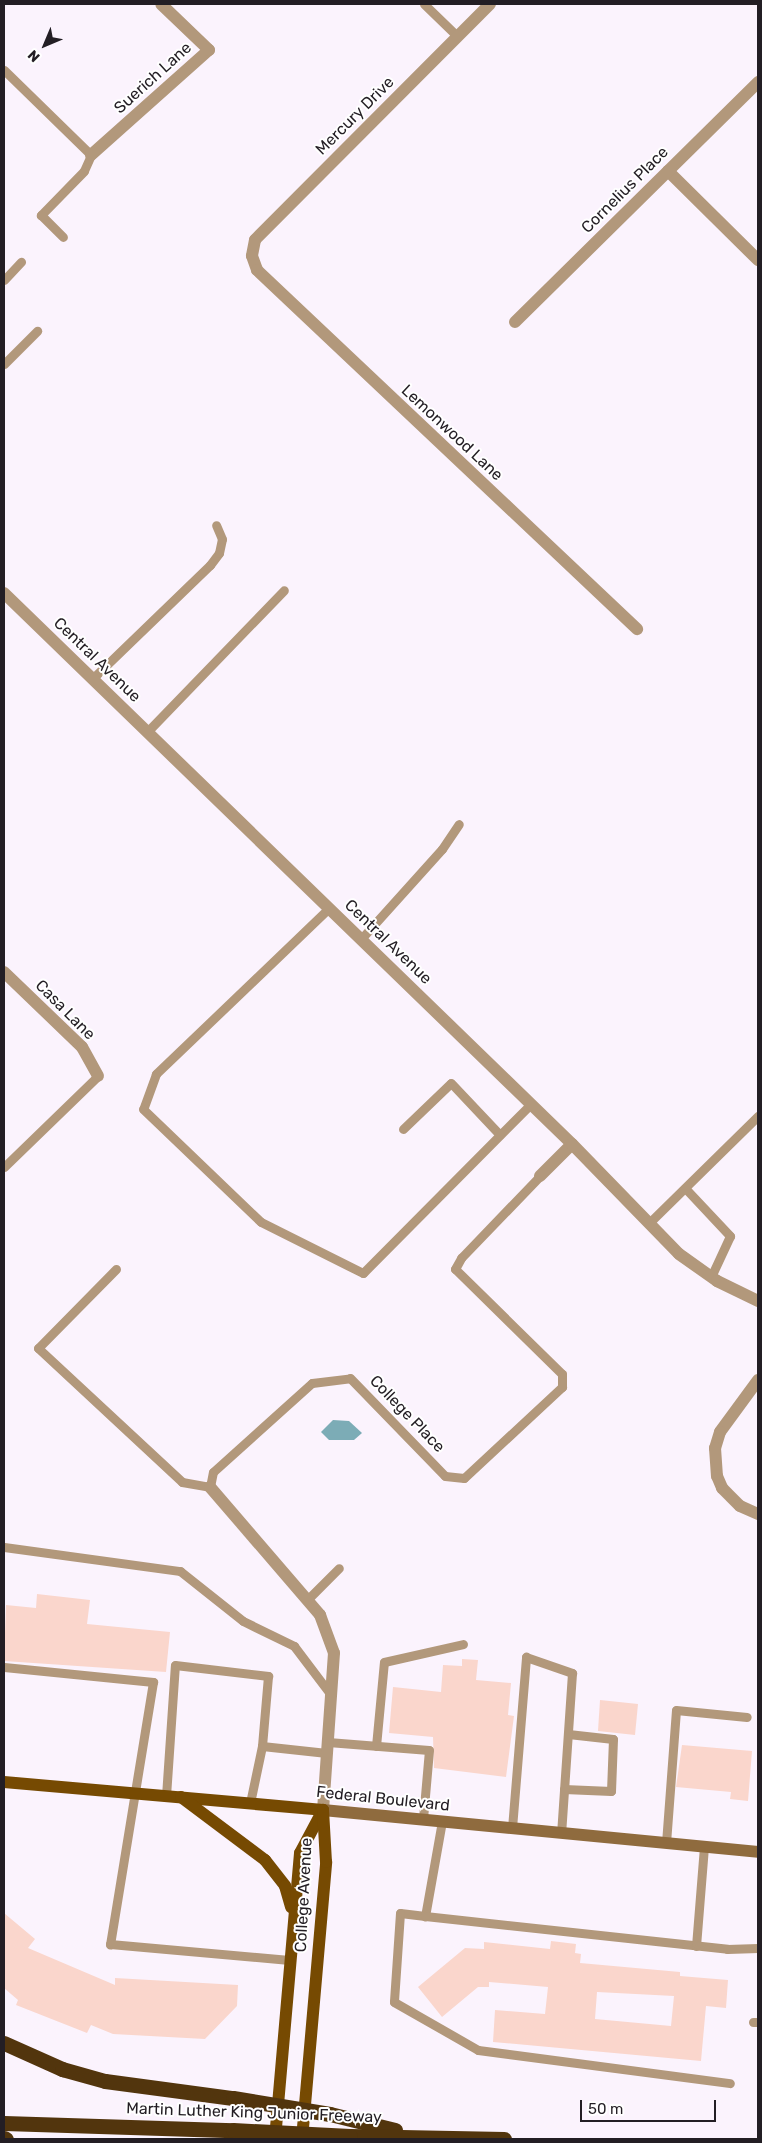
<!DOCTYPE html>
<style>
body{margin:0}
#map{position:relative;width:762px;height:2143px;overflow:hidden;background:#fbf3fd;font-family:Rubik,sans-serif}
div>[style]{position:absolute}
.water>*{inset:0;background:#7cacb6}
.building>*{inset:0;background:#fad6cc}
.service>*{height:9px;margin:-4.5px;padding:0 4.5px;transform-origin:4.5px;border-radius:4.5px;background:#b2987b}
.minor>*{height:12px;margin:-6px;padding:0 6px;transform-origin:6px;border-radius:6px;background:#b2987b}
.tertiary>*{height:12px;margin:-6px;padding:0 6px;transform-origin:6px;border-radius:6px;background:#b2987b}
.secondary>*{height:12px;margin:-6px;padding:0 6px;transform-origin:6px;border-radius:6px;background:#8f6b3e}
.primary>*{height:12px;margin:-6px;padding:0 6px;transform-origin:6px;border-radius:6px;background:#764a02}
.motorway>*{height:15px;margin:-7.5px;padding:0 7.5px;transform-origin:7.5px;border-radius:7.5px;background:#52350d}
.motorway-bridge>*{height:15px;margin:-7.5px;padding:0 7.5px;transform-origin:7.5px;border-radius:7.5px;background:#52350d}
span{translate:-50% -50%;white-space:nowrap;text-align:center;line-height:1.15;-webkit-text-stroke:4px #fff;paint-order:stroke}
.street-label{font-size:16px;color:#231e24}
.frame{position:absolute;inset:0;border:5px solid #231e24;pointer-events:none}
.north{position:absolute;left:20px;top:20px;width:50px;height:50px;-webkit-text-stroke:4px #fff;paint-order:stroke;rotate:225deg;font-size:14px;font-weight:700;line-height:20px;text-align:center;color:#231e24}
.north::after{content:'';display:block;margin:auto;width:18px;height:22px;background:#231e24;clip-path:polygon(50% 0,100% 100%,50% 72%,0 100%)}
.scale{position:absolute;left:580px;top:2100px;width:136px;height:22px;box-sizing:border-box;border:2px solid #231e24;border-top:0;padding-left:6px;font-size:15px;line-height:18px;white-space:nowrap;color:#231e24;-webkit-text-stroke:4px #fff;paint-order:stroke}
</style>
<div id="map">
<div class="water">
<div style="clip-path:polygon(333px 1420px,349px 1421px,362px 1433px,354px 1440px,329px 1440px,321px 1432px)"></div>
</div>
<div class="building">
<div style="clip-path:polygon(37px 1594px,90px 1600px,87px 1624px,170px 1632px,166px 1672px,4px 1661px,6px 1605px,36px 1608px)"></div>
<div style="clip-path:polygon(462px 1659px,478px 1660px,476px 1680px,511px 1683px,508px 1715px,514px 1716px,506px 1777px,434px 1768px,433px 1737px,389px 1733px,393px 1687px,441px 1692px,443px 1665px,462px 1666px)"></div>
<div style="clip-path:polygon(600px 1700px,638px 1704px,635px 1735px,598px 1731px)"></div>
<div style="clip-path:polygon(682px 1745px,752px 1751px,748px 1801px,730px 1799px,731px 1792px,676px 1787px)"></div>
<div style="clip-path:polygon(4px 1913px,35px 1939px,28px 1948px,115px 1985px,115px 1978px,238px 1985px,237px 2006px,205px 2039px,113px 2034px,91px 2025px,87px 2033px,16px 2005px,18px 2000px,4px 1988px)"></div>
<div style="clip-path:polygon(evenodd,551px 1941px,576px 1944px,575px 1953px,581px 1954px,580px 1963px,680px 1972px,680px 1976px,728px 1980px,726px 2008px,706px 2006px,701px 2061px,493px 2042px,495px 2010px,545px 2014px,548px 1987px,489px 1982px,489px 1987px,478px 1987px,442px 2017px,418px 1987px,465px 1948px,484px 1949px,484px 1942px,550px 1949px,551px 1941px,597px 1992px,674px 1996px,671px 2026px,595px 2019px,597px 1992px)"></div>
</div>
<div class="service">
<div style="left:424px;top:4px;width:46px;rotate:44.1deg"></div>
<div style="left:4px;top:70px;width:122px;rotate:44.3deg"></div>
<div style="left:91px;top:155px;width:17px;rotate:114deg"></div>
<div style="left:84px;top:171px;width:62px;rotate:134.3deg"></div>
<div style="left:41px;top:215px;width:31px;rotate:45deg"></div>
<div style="left:4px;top:280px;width:25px;rotate:-47deg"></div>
<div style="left:4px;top:364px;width:47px;rotate:-45deg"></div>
<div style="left:92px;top:679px;width:164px;rotate:-44deg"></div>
<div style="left:210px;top:565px;width:15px;rotate:-53deg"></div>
<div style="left:219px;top:553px;width:14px;rotate:-78deg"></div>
<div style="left:222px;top:539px;width:15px;rotate:-113deg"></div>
<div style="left:147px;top:732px;width:197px;rotate:-46deg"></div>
<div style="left:329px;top:908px;width:240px;rotate:136.2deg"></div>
<div style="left:156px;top:1074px;width:37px;rotate:110deg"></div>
<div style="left:143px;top:1109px;width:163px;rotate:43.8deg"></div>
<div style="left:261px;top:1222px;width:114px;rotate:26.6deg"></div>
<div style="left:363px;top:1273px;width:238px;rotate:-45.2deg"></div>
<div style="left:361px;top:939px;width:121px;rotate:-48deg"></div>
<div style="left:442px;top:849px;width:30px;rotate:-56deg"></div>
<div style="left:403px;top:1129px;width:66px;rotate:-43.8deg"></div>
<div style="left:451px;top:1083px;width:71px;rotate:46.7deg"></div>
<div style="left:4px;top:1167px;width:131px;rotate:-44.1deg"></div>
<div style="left:685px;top:1188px;width:66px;rotate:46.8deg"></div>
<div style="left:730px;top:1236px;width:45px;rotate:114.9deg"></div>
<div style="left:649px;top:1223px;width:153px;rotate:-44.5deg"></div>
<div style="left:116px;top:1269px;width:111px;rotate:134.6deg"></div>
<div style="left:38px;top:1348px;width:197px;rotate:42.9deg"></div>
<div style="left:182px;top:1482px;width:28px;rotate:10deg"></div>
<div style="left:210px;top:1487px;width:15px;rotate:-79deg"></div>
<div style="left:213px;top:1472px;width:133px;rotate:-42deg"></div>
<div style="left:312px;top:1383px;width:38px;rotate:-7deg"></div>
<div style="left:350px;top:1378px;width:136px;rotate:45.9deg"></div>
<div style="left:445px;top:1476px;width:19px;rotate:6deg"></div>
<div style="left:464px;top:1478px;width:134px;rotate:-42.9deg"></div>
<div style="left:562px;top:1387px;width:13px;rotate:-90deg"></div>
<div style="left:562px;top:1374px;width:150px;rotate:-135.5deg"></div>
<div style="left:455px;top:1269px;width:13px;rotate:-61deg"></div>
<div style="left:461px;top:1258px;width:114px;rotate:-46.1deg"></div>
<div style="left:4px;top:1547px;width:178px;rotate:7.8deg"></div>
<div style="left:180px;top:1571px;width:80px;rotate:38.4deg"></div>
<div style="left:243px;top:1621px;width:57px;rotate:26.1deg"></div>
<div style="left:294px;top:1646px;width:61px;rotate:52.9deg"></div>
<div style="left:307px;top:1600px;width:45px;rotate:-45deg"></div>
<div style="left:4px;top:1667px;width:150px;rotate:5.7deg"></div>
<div style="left:153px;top:1682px;width:266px;rotate:99.3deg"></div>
<div style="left:110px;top:1944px;width:180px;rotate:5.1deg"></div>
<div style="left:328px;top:1742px;width:101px;rotate:4.5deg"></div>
<div style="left:429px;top:1750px;width:69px;rotate:95deg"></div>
<div style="left:262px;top:1746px;width:65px;rotate:6.1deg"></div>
<div style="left:376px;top:1746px;width:84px;rotate:-84.6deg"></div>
<div style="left:384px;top:1662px;width:81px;rotate:-12.8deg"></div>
<div style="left:564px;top:1789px;width:47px;rotate:2.4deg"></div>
<div style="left:611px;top:1791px;width:52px;rotate:-87.8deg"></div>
<div style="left:613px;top:1739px;width:45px;rotate:-173.7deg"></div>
<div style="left:166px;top:1796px;width:131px;rotate:-86.1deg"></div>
<div style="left:175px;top:1665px;width:94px;rotate:6.7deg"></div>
<div style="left:268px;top:1676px;width:70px;rotate:94.9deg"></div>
<div style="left:262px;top:1746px;width:58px;rotate:101.9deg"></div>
<div style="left:442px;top:1821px;width:97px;rotate:100.1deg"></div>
<div style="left:425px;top:1916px;width:25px;rotate:-173deg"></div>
<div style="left:400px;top:1913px;width:89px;rotate:93.9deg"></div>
<div style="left:394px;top:2002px;width:97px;rotate:29.7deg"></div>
<div style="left:478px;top:2050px;width:254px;rotate:7.5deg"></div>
<div style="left:512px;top:1828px;width:172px;rotate:-85.3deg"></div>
<div style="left:526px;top:1657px;width:49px;rotate:19.2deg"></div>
<div style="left:572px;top:1673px;width:160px;rotate:93.9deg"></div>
<div style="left:666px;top:1843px;width:133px;rotate:-85.7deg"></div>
<div style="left:676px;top:1710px;width:71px;rotate:5.6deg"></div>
<div style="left:425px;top:1916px;width:304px;rotate:6.2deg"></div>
<div style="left:727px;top:1949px;width:31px;rotate:-2deg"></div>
<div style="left:696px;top:1946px;width:99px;rotate:-85.4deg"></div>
<div style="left:753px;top:2022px;width:5px"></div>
</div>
<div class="minor">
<div style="left:490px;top:4px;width:333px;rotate:134.9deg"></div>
<div style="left:255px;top:240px;width:16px;rotate:101deg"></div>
<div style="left:252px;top:256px;width:15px;rotate:70deg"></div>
<div style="left:257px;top:270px;width:523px;rotate:43.37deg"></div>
<div style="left:91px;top:155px;width:158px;rotate:-41.7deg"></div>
<div style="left:209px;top:50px;width:66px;rotate:-136.2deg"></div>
<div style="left:668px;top:171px;width:127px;rotate:44.7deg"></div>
<div style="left:515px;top:322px;width:342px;rotate:-44.6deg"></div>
<div style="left:4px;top:972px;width:108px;rotate:43.9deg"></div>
<div style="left:82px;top:1047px;width:33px;rotate:61deg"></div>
<div style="left:540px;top:1176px;width:45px;rotate:-45deg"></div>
<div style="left:758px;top:1380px;width:64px;rotate:126.2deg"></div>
<div style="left:720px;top:1432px;width:17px;rotate:107deg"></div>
<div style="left:715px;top:1448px;width:28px;rotate:86deg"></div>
<div style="left:717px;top:1476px;width:13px;rotate:67deg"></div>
<div style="left:722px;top:1488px;width:25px;rotate:45deg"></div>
<div style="left:740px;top:1506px;width:20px;rotate:24deg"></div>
<div style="left:210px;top:1487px;width:169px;rotate:49.3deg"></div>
<div style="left:320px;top:1615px;width:40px;rotate:69.8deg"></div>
<div style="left:334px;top:1653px;width:157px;rotate:94deg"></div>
</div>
<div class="tertiary">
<div style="left:4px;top:593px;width:791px;rotate:44.13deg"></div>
<div style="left:572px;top:1144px;width:153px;rotate:45.8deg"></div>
<div style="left:679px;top:1254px;width:47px;rotate:35.4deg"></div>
<div style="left:717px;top:1281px;width:46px;rotate:26deg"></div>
</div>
<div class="secondary">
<div style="left:323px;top:1810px;width:437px;rotate:5.5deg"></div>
</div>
<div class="primary">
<div style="left:4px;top:1782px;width:320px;rotate:5deg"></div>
<div style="left:181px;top:1797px;width:105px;rotate:36.9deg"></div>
<div style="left:265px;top:1860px;width:33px;rotate:52deg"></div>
<div style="left:285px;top:1886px;width:22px;rotate:74deg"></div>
<div style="left:275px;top:2139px;width:287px;rotate:-85deg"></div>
<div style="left:300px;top:1853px;width:49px;rotate:-61.9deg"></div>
<div style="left:302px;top:2139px;width:278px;rotate:-85deg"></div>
<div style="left:326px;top:1862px;width:52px;rotate:-93.3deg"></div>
</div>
<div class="motorway">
<div style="left:4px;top:2043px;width:64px;rotate:24.1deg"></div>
<div style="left:62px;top:2069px;width:45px;rotate:15.6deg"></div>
<div style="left:105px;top:2081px;width:129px;rotate:7.6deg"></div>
<div style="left:330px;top:2114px;width:67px;rotate:13.8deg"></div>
<div style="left:4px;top:2123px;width:229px;rotate:1.8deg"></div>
<div style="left:350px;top:2136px;width:154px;rotate:1.1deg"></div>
<div style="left:4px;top:2138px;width:2px;rotate:27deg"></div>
</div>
<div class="motorway-bridge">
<div style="left:233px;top:2098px;width:98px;rotate:9.4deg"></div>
<div style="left:233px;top:2130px;width:117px;rotate:2.9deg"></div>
</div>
<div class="street-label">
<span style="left:153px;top:78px;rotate:-42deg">Suerich Lane</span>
<span style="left:355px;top:116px;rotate:-45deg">Mercury Drive</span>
<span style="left:625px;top:190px;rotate:-45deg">Cornelius Place</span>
<span style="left:452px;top:433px;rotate:43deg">Lemonwood Lane</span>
<span style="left:97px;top:660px;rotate:44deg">Central Avenue</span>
<span style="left:388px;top:942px;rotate:44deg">Central Avenue</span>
<span style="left:65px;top:1010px;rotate:45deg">Casa Lane</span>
<span style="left:407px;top:1414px;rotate:46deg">College Place</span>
<span style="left:383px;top:1799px;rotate:6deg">Federal Boulevard</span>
<span style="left:304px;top:1895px;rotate:-87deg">College Avenue</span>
<span style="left:254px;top:2113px;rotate:2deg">Martin Luther King Junior Freeway</span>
</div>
<div class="frame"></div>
<div class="north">N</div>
<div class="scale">50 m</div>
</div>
